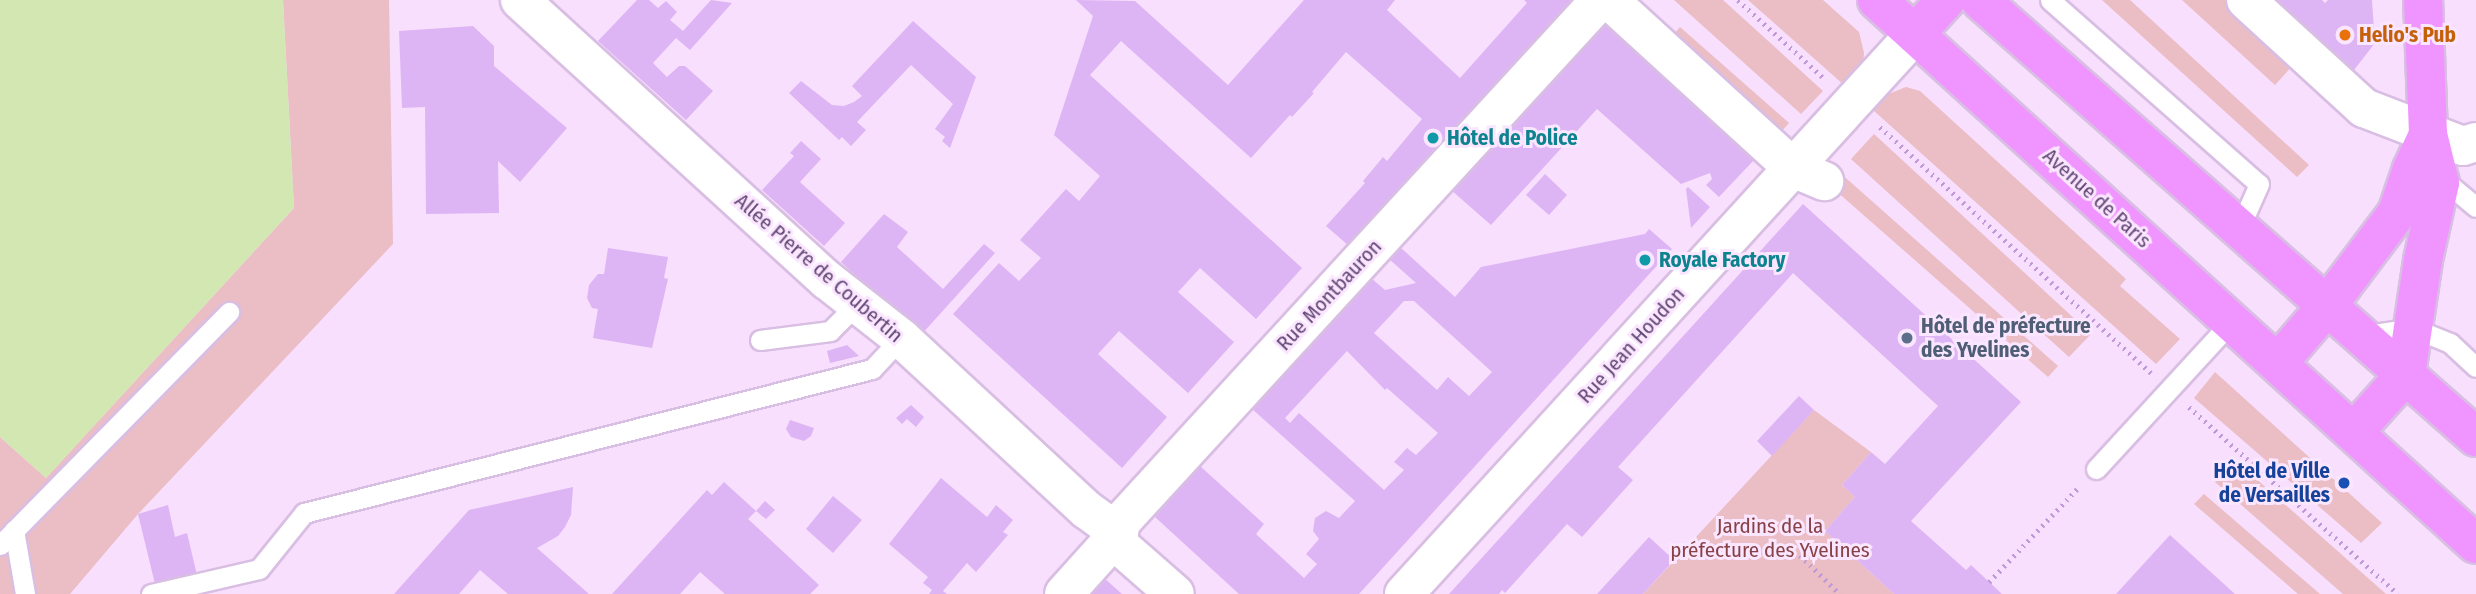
<!DOCTYPE html>
<meta charset="utf-8">
<style>
body{margin:0}
#map{position:relative;width:2476px;height:594px;overflow:hidden;background:#f8dffd;font-family:"Fira Sans Condensed",sans-serif}
div>[style]{position:absolute}
.green>*{inset:0;background:#ebbdc5}
.water>*{inset:0;background:#d3e7b3}
.building>*{inset:0;background:#ddb5f4}
.path>*{height:4.5px;margin-top:-2.25px;transform-origin:0;background:repeating-linear-gradient(90deg,#c099d8 0 2px,transparent 0 7px)}
.roads{filter:drop-shadow(2px 0 #d9bee3) drop-shadow(-2px 0 #d9bee3) drop-shadow(0 2px #d9bee3) drop-shadow(0 -2px #d9bee3)}
.lane>*{height:19px;margin:-9.5px;padding:0 9.5px;transform-origin:9.5px;border-radius:9.5px;background:#fff}
.street>*{height:38px;margin:-19px;padding:0 19px;transform-origin:19px;border-radius:19px;background:#fff}
.primary>*{height:38px;margin:-19px;padding:0 19px;transform-origin:19px;border-radius:19px;background:#f094ff}
.dots>*{width:19px;height:19px;translate:-50% -50%;box-sizing:border-box;border:4px solid #fbe6ff;border-radius:50%}
span{translate:-50% -50%;white-space:nowrap;text-align:center;line-height:1.15;-webkit-text-stroke:6px #fbe6ff;paint-order:stroke}
.food-label{font-size:21px;color:#c56008;font-weight:700}
.left{translate:0 -50%;text-align:left}
.culture-label{font-size:21px;color:#0d838f;font-weight:700}
.street-label{font-size:21px;color:#614674}
.service-label{font-size:21px;color:#4e5e75;font-weight:700}
.transit-label{font-size:21px;color:#164399;font-weight:700}
.right{translate:-100% -50%;text-align:right}
.park-label{font-size:21px;color:#874246}
</style>
<div id="map">
<div class="green">
<div style="clip-path:polygon(283px 0,389px 0,393px 244px,138px 514px,70px 594px,0 594px,0 437px,46px 478px,294px 208px)"></div>
<div style="clip-path:polygon(1674px 0,1723px 0,1823px 91px,1801px 114px)"></div>
<div style="clip-path:polygon(1748px 0,1823px 0,1859px 32px,1864px 53px,1863px 66px,1844px 85px)"></div>
<div style="clip-path:polygon(2102px 0,2130px 0,2309px 165px,2297px 177px)"></div>
<div style="clip-path:polygon(2182px 0,2225px 0,2294px 64px,2275px 85px)"></div>
<div style="clip-path:polygon(1680px 27px,1789px 123px,1781px 132px,1673px 35px)"></div>
<div style="clip-path:polygon(1906px 87px,1920px 91px,2126px 279px,2120px 286px,2180px 339px,2156px 364px,1873px 110px,1886px 95px)"></div>
<div style="clip-path:polygon(1874px 134px,2091px 334px,2069px 357px,1851px 159px)"></div>
<div style="clip-path:polygon(1838px 171px,2058px 366px,2048px 377px,1827px 183px)"></div>
<div style="clip-path:polygon(2215px 372px,2382px 523px,2361px 543px,2194px 398px)"></div>
<div style="clip-path:polygon(1814px 410px,1871px 452px,1842px 485px,1855px 497px,1825px 531px,1894px 594px,1643px 594px)"></div>
<div style="clip-path:polygon(2235px 460px,2386px 594px,2343px 594px,2215px 482px)"></div>
<div style="clip-path:polygon(2204px 494px,2320px 594px,2298px 594px,2194px 504px)"></div>
</div>
<div class="water">
<div style="clip-path:polygon(0 0,283px 0,294px 208px,46px 478px,0 437px)"></div>
</div>
<div class="building">
<div style="clip-path:polygon(637px 0,649px 0,658px 8px,666px 1px,677px 12px,670px 20px,683px 31px,711px 0,732px 3px,690px 50px,676px 38px,653px 63px,667px 77px,679px 66px,685px 66px,713px 91px,686px 120px,598px 41px)"></div>
<div style="clip-path:polygon(1076px 0,1135px 1px,1228px 85px,1304px 0,1395px 0,1387px 10px,1460px 78px,1527px 3px,1524px 0,1578px 0,1357px 253px,1326px 226px,1365px 183px,1363px 181px,1383px 157px,1387px 161px,1422px 119px,1346px 52px,1312px 92px,1314px 93px,1292px 117px,1290px 115px,1251px 158px,1121px 41px,1090px 75px,1302px 268px,1256px 319px,1200px 268px,1178px 292px,1234px 342px,1188px 393px,1119px 331px,1098px 354px,1167px 417px,1122px 468px,953px 314px,999px 263px,1019px 281px,1041px 258px,1020px 240px,1066px 189px,1079px 201px,1100px 176px,1054px 135px,1093px 16px)"></div>
<div style="clip-path:polygon(2277px 0,2322px 0,2325px 3px,2328px 0,2372px 0,2375px 43px,2354px 70px)"></div>
<div style="clip-path:polygon(913px 21px,976px 77px,950px 148px,942px 141px,945px 137px,935px 129px,953px 104px,911px 65px,857px 122px,866px 130px,851px 146px,842px 137px,839px 140px,789px 93px,801px 81px,832px 105px,844px 106px,854px 102px,862px 96px,852px 86px)"></div>
<div style="clip-path:polygon(1603px 23px,1754px 160px,1719px 197px,1706px 185px,1712px 179px,1710px 173px,1681px 184px,1597px 109px,1491px 225px,1451px 190px)"></div>
<div style="clip-path:polygon(473px 26px,494px 46px,494px 66px,567px 128px,520px 182px,498px 161px,499px 213px,426px 214px,425px 107px,402px 108px,399px 31px)"></div>
<div style="clip-path:polygon(801px 141px,821px 159px,800px 182px,845px 223px,824px 246px,762px 190px,794px 156px,790px 153px)"></div>
<div style="clip-path:polygon(1545px 174px,1567px 195px,1549px 215px,1526px 195px)"></div>
<div style="clip-path:polygon(1688px 187px,1710px 207px,1691px 228px,1686px 189px)"></div>
<div style="clip-path:polygon(1803px 204px,2021px 402px,1911px 521px,1966px 570px,1971px 565px,2002px 594px,1894px 594px,1825px 531px,1855px 497px,1842px 485px,1871px 452px,1885px 464px,1938px 406px,1793px 273px,1618px 467px,1633px 480px,1582px 537px,1567px 524px,1505px 593px,1502px 590px,1499px 594px,1449px 594px)"></div>
<div style="clip-path:polygon(884px 214px,908px 232px,897px 247px,943px 289px,984px 244px,995px 253px,921px 335px,841px 262px)"></div>
<div style="clip-path:polygon(evenodd,1649px 229px,1672px 249px,1359px 594px,1239px 594px,1155px 517px,1200px 466px,1264px 524px,1256px 534px,1304px 578px,1317px 564px,1306px 554px,1319px 539px,1313px 531px,1315px 518px,1326px 511px,1339px 518px,1355px 501px,1252px 409px,1371px 278px,1385px 290px,1416px 283px,1389px 259px,1400px 247px,1455px 297px,1481px 267px,1645px 234px,1649px 229px,1404px 301px,1414px 301px,1492px 372px,1469px 396px,1448px 377px,1437px 390px,1374px 333px,1404px 301px,1649px 229px,1347px 351px,1385px 390px,1387px 388px,1438px 433px,1416px 455px,1407px 448px,1394px 462px,1404px 470px,1384px 490px,1299px 413px,1290px 423px,1285px 418px,1347px 351px)"></div>
<div style="clip-path:polygon(608px 248px,668px 257px,664px 278px,668px 279px,652px 348px,593px 338px,598px 309px,592px 308px,587px 298px,589px 285px,598px 274px,604px 274px)"></div>
<div style="clip-path:polygon(847px 345px,859px 356px,830px 363px,827px 351px)"></div>
<div style="clip-path:polygon(1799px 396px,1814px 410px,1772px 456px,1757px 441px)"></div>
<div style="clip-path:polygon(911px 405px,924px 417px,916px 427px,907px 419px,902px 424px,896px 418px)"></div>
<div style="clip-path:polygon(790px 420px,814px 428px,811px 436px,804px 441px,791px 437px,786px 429px)"></div>
<div style="clip-path:polygon(941px 478px,987px 517px,996px 505px,1013px 520px,1003px 532px,1008px 535px,976px 572px,967px 563px,943px 591px,947px 594px,929px 594px,932px 590px,923px 583px,928px 577px,889px 544px)"></div>
<div style="clip-path:polygon(724px 482px,756px 511px,748px 519px,819px 585px,810px 594px,725px 594px,700px 572px,680px 594px,612px 594px,707px 490px,712px 495px)"></div>
<div style="clip-path:polygon(573px 487px,571px 515px,565px 527px,558px 536px,537px 548px,589px 594px,508px 594px,480px 570px,459px 594px,394px 594px,469px 510px)"></div>
<div style="clip-path:polygon(833px 496px,862px 520px,833px 553px,806px 529px)"></div>
<div style="clip-path:polygon(765px 501px,775px 510px,766px 519px,756px 511px)"></div>
<div style="clip-path:polygon(168px 505px,175px 537px,187px 533px,197px 575px,155px 584px,138px 514px)"></div>
<div style="clip-path:polygon(2170px 535px,2235px 594px,2116px 594px)"></div>
<div style="clip-path:polygon(1649px 537px,1674px 560px,1643px 594px,1597px 594px)"></div>
<div style="clip-path:polygon(1103px 577px,1122px 594px,1088px 594px)"></div>
</div>
<div class="path">
<div style="left:1738px;top:0;width:119px;rotate:42.3deg"></div>
<div style="left:1880px;top:127px;width:366px;rotate:42.2deg"></div>
<div style="left:2189px;top:407px;width:280px;rotate:41.8deg"></div>
<div style="left:1800px;top:555px;width:56px;rotate:44.3deg"></div>
<div style="left:1989px;top:582px;width:129px;rotate:-46.6deg"></div>
</div>
<div class="roads">
<div class="lane">
<div style="left:2050px;top:0;width:278px;rotate:41.4deg"></div>
<div style="left:2259px;top:184px;width:49px;rotate:114deg"></div>
<div style="left:2439px;top:176px;width:48px;rotate:40deg"></div>
<div style="left:2361px;top:336px;width:53px;rotate:-8.7deg"></div>
<div style="left:2413px;top:328px;width:40px;rotate:22deg"></div>
<div style="left:2450px;top:343px;width:35px;rotate:43deg"></div>
<div style="left:760px;top:340px;width:71px;rotate:-7.3deg"></div>
<div style="left:830px;top:331px;width:41px;rotate:-45deg"></div>
<div style="left:2096px;top:469px;width:201px;rotate:-47.4deg"></div>
<div style="left:14px;top:530px;width:65px;rotate:80.2deg"></div>
<div style="left:0;top:545px;width:327px;rotate:-45.5deg"></div>
<div style="left:151px;top:594px;width:111px;rotate:-13deg"></div>
<div style="left:259px;top:569px;width:72px;rotate:-51.2deg"></div>
<div style="left:304px;top:513px;width:586px;rotate:-14.23deg"></div>
<div style="left:872px;top:369px;width:42px;rotate:-46.9deg"></div>
</div>
<div class="street">
<div style="left:520px;top:0;width:416px;rotate:42.4deg"></div>
<div style="left:827px;top:280px;width:94px;rotate:38.1deg"></div>
<div style="left:901px;top:338px;width:253px;rotate:42.8deg"></div>
<div style="left:1087px;top:510px;width:39px;rotate:36deg"></div>
<div style="left:1119px;top:533px;width:12px;rotate:90deg"></div>
<div style="left:1119px;top:545px;width:74px;rotate:41.2deg"></div>
<div style="left:1609px;top:0;width:249px;rotate:42.4deg"></div>
<div style="left:1793px;top:168px;width:34px;rotate:23deg"></div>
<div style="left:2246px;top:0;width:160px;rotate:42.5deg"></div>
<div style="left:2364px;top:108px;width:106px;rotate:21deg"></div>
<div style="left:2463px;top:146px;width:14px;rotate:-17deg"></div>
<div style="left:1064px;top:594px;width:82px;rotate:-48deg"></div>
<div style="left:1119px;top:533px;width:11px;rotate:-80deg"></div>
<div style="left:1121px;top:522px;width:708px;rotate:-47.46deg"></div>
<div style="left:1404px;top:594px;width:758px;rotate:-47.62deg"></div>
</div>
<div class="primary">
<div style="left:1877px;top:0;width:809px;rotate:42.25deg"></div>
<div style="left:1980px;top:0;width:661px;rotate:41.38deg"></div>
<div style="left:1915px;top:34px;width:46px;rotate:-47.6deg"></div>
<div style="left:2278px;top:363px;width:75px;rotate:-49.3deg"></div>
<div style="left:2327px;top:306px;width:116px;rotate:-53deg"></div>
<div style="left:2397px;top:213px;width:46px;rotate:-71.2deg"></div>
<div style="left:2412px;top:169px;width:38px;rotate:-65deg"></div>
<div style="left:2406px;top:374px;width:115px;rotate:-81.5deg"></div>
<div style="left:2423px;top:260px;width:79px;rotate:-77.6deg"></div>
<div style="left:2440px;top:183px;width:50px;rotate:-103.8deg"></div>
<div style="left:2428px;top:134px;width:134px;rotate:-92.1deg"></div>
<div style="left:2354px;top:432px;width:78px;rotate:-48.1deg"></div>
</div>
</div>
<div class="dots">
<div style="left:2345px;top:35px;background:#e8710a"></div>
<div style="left:1433px;top:138px;background:#0f9aa8"></div>
<div style="left:1645px;top:260px;background:#0f9aa8"></div>
<div style="left:1907px;top:338px;background:#5c6f8a"></div>
<div style="left:2344px;top:483px;background:#1a4fb4"></div>
</div>
<div class="food-label">
<span class="left" style="left:2359px;top:35px">Helio's Pub</span>
</div>
<div class="culture-label">
<span class="left" style="left:1447px;top:138px">Hôtel de Police</span>
<span class="left" style="left:1659px;top:260px">Royale Factory</span>
</div>
<div class="street-label">
<span style="left:2097px;top:198px;rotate:42deg">Avenue de Paris</span>
<span style="left:819px;top:268px;rotate:41deg">Allée Pierre de Coubertin</span>
<span style="left:1329px;top:295px;rotate:-47deg">Rue Montbauron</span>
<span style="left:1631px;top:345px;rotate:-48deg">Rue Jean Houdon</span>
</div>
<div class="service-label">
<span class="left" style="left:1921px;top:338px">Hôtel de préfecture<br>des Yvelines</span>
</div>
<div class="transit-label">
<span class="right" style="left:2330px;top:483px">Hôtel de Ville<br>de Versailles</span>
</div>
<div class="park-label">
<span style="left:1770px;top:538px">Jardins de la<br>préfecture des Yvelines</span>
</div>
</div>
